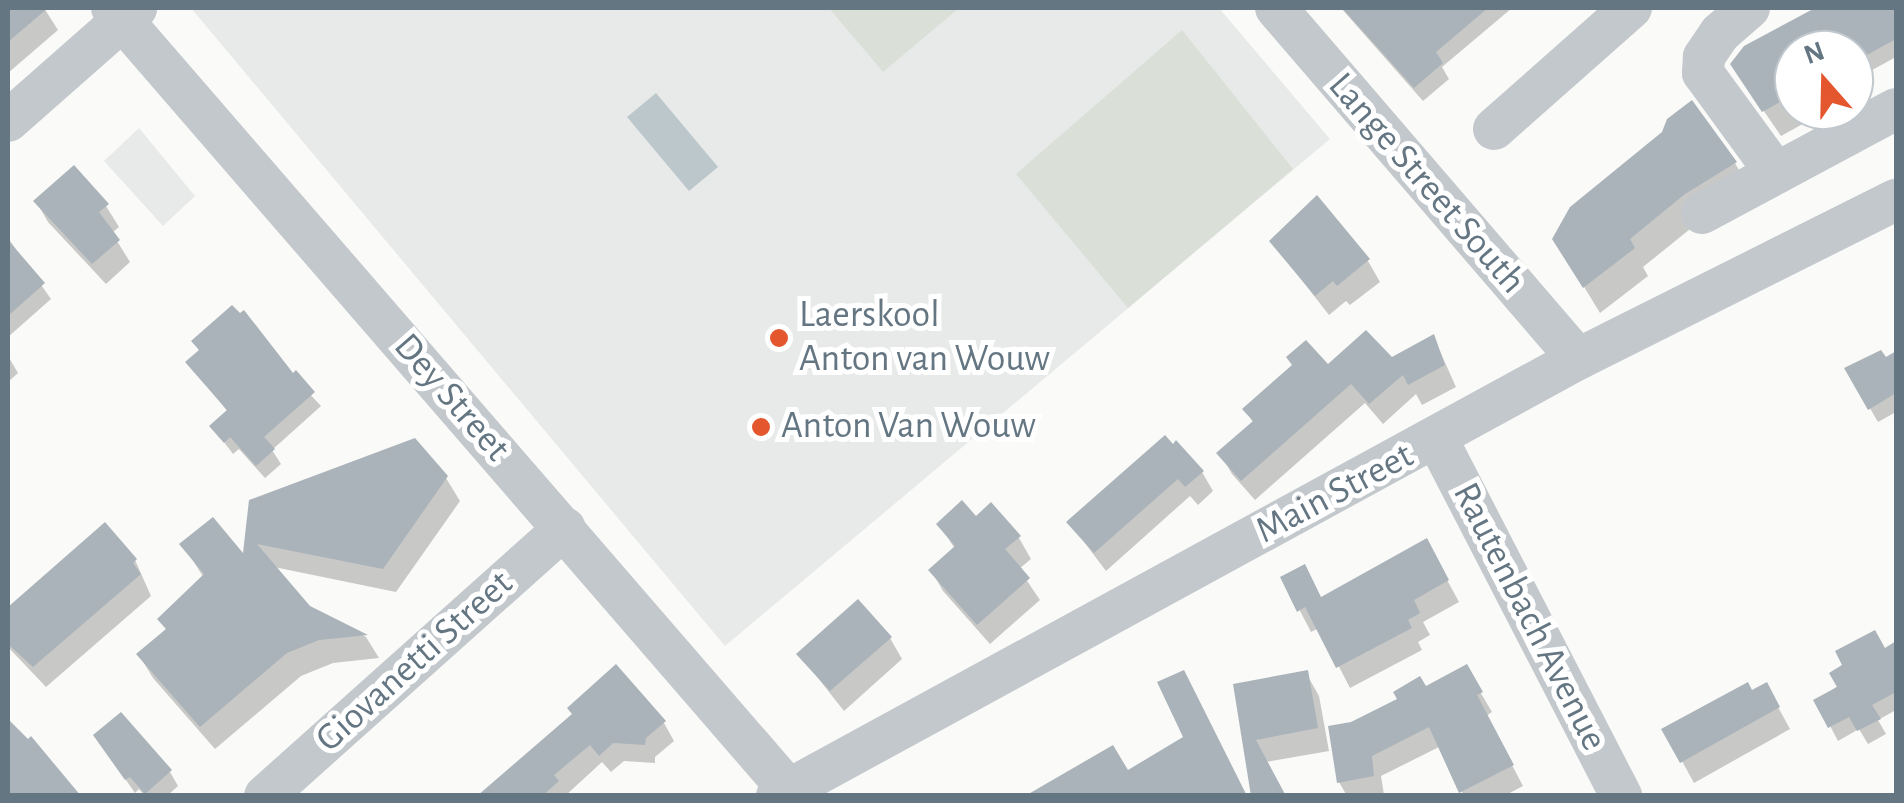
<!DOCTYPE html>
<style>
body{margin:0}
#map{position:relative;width:1904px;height:803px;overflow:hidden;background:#fafaf8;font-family:"Alegreya Sans",sans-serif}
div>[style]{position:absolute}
.built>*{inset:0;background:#e8e9e9}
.green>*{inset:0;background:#dadfd7}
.water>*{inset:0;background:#bbc7cb}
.shadow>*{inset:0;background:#0003}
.building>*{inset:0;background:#aab3b9}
.minor>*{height:42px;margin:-21px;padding:0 21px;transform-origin:21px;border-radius:21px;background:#c3c8cc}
.dots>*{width:28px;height:28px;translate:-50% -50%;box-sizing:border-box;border:5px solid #fff;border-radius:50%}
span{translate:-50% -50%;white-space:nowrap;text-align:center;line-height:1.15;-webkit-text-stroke:10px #fff;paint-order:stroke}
.street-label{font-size:38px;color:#657683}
.poi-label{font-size:38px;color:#657683}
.left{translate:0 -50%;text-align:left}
.frame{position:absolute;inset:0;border:10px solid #657683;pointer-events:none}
.north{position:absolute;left:1774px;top:30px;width:100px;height:100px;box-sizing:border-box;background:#fff;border:2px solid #c1c8cd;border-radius:50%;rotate:340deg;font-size:28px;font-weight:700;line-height:40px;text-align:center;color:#657683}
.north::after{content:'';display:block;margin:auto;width:35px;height:45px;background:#e4572e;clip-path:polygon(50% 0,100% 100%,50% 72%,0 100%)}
</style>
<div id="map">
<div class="built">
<div style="clip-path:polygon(191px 8px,1219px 8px,1330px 139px,725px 646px)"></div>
<div style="clip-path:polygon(139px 128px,195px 196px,163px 226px,104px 161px)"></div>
</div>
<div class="green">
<div style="clip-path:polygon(829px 8px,959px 8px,883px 72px)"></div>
<div style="clip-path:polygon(1182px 30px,1293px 169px,1128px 308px,1016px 174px)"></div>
</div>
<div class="water">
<div style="clip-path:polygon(656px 93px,718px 167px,689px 191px,627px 117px)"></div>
</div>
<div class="shadow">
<div style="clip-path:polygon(8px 8px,44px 8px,58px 30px,8px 73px)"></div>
<div style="clip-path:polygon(1341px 8px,1512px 8px,1442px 67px,1449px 79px,1423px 101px)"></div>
<div style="clip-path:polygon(1820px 8px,1896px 8px,1896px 57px,1854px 80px,1854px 50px,1794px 50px,1794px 110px,1828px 110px,1781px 136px,1741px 78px,1745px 48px)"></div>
<div style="clip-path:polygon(1735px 163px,1750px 190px,1700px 221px,1643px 267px,1648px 276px,1600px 313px,1555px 239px)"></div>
<div style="clip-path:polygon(36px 201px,106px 206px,119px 227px,112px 233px,130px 262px,106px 284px,48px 222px)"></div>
<div style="clip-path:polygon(8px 238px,51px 299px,8px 337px)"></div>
<div style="clip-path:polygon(1272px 242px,1368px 261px,1380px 282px,1350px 305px,1346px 301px,1329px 315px)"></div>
<div style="clip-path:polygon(1434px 338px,1456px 387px,1422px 405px,1416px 394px,1383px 424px,1365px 403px,1255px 500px,1232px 474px,1220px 453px,1254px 424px,1245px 409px,1328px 367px,1391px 361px)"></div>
<div style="clip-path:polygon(194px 342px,293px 376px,321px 406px,272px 450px,281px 464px,265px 478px,239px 449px,233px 454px,212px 426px,228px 412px,188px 362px,200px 352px)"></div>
<div style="clip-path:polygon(1896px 355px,1896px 412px,1878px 422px,1847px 369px)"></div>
<div style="clip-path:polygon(8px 356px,18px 373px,8px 382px)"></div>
<div style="clip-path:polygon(1164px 438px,1202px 472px,1213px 491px,1198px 505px,1190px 496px,1106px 571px,1069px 522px)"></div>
<div style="clip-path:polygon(446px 478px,460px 501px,396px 592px,274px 567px,309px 608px,366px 637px,379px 658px,333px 663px,301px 676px,215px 749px,153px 678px,139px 655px,167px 631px,160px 619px,204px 578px,183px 545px,244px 559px,251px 502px)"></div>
<div style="clip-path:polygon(975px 520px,1019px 538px,1031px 559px,1019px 569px,1040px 600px,990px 644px,943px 591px,931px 570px,955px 549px,939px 524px)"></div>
<div style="clip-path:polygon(105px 526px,135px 560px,151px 596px,46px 687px,8px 647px,8px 610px)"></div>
<div style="clip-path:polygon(1426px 541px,1459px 602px,1423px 622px,1430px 635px,1418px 642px,1422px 650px,1350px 688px,1319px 628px,1311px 632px,1283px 578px,1322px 599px)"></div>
<div style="clip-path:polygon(890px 638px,902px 659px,844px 711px,799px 654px)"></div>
<div style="clip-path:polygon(1896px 644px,1896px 710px,1878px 720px,1886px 734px,1868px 744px,1859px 729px,1838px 741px,1817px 701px)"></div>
<div style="clip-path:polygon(1466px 668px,1492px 712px,1486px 716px,1523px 786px,1504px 796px,1464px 796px,1441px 746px,1381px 776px,1384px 795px,1347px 796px,1339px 782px,1351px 725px)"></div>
<div style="clip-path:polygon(1306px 673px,1319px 696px,1329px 751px,1266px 762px,1254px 796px,1236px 686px)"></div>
<div style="clip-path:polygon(1766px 685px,1790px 729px,1694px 783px,1665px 730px)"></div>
<div style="clip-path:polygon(574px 715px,664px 723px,674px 741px,655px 757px,655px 763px,624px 761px,611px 772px,602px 762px,565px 796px,481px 796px)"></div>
<div style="clip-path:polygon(105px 750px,170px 772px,178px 786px,167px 796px,145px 796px,139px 789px,135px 793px)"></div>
</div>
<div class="building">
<div style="clip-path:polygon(8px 8px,48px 8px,8px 42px)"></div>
<div style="clip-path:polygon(1342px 8px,1488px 8px,1436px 52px,1443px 63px,1414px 88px)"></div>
<div style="clip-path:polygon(1815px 8px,1896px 8px,1896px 39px,1854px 62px,1854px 50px,1794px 50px,1794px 94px,1762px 112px,1730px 64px,1744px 46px)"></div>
<div style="clip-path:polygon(1692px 100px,1737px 162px,1685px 194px,1630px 239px,1635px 248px,1583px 288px,1552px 239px,1570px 207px,1662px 132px,1667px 119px)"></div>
<div style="clip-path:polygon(74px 165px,109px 204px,99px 212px,120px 240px,92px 264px,33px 201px)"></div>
<div style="clip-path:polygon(1317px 195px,1370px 259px,1337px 286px,1333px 281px,1315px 296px,1269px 241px)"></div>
<div style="clip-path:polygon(8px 240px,45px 283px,8px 316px)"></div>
<div style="clip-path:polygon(232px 305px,240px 313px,244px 310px,293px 373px,296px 370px,315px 392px,264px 437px,275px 449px,256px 466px,230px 437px,224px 443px,209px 426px,227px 410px,185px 362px,199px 350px,191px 341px)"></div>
<div style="clip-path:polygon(1366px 330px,1392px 357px,1434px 334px,1445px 365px,1408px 385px,1403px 375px,1369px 404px,1351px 384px,1241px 481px,1216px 453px,1253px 421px,1242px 409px,1292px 365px,1286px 357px,1306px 340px,1328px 364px)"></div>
<div style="clip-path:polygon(1881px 350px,1886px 357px,1896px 351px,1896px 393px,1868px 410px,1844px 368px)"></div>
<div style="clip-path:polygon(1165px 435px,1173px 444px,1176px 440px,1204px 471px,1185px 487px,1178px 479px,1094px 553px,1066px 522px)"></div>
<div style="clip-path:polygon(415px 438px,448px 476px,383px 569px,257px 544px,310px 606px,368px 635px,319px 640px,287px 653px,200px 727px,136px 654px,166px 629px,157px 619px,204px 574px,179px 544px,213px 517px,243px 553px,249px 500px)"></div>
<div style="clip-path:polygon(962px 500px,976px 516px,991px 502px,1021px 536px,1005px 549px,1030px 578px,977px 625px,928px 570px,955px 546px,936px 524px)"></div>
<div style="clip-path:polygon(105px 522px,137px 559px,133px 563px,141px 574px,33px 667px,8px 644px,8px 607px)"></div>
<div style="clip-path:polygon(1427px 538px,1449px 580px,1414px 600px,1420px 613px,1408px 620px,1412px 628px,1336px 668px,1305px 607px,1297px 612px,1280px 577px,1305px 564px,1321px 597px)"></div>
<div style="clip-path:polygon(858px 599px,892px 637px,830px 691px,796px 654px)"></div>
<div style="clip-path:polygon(1875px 630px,1885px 648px,1896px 641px,1896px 692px,1872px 705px,1881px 719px,1857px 731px,1849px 717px,1828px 728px,1813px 700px,1837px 687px,1829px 673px,1842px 665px,1835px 651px)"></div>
<div style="clip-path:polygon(616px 664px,666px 721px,646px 738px,645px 745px,613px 743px,599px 756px,590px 745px,554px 775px,559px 781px,542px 796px,477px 796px,572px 714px,567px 708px)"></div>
<div style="clip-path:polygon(1467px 664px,1483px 692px,1477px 695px,1514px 765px,1459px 793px,1429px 727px,1372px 756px,1374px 776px,1337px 783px,1328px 726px,1351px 722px,1397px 699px,1393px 692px,1420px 676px,1426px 686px)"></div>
<div style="clip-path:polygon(1184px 670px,1247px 796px,1025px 796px,1113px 745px,1128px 770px,1183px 737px,1157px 682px)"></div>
<div style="clip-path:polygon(1308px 670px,1318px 728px,1256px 740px,1286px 796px,1251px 796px,1233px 684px)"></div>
<div style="clip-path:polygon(1748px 682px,1752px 690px,1767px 682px,1780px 707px,1680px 763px,1661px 729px)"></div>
<div style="clip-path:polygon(121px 712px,172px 770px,145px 794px,130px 777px,125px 780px,93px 735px)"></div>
<div style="clip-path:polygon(8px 719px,28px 739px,31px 736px,81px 796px,8px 796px)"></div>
</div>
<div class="minor">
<div style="left:112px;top:8px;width:1033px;rotate:49.12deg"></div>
<div style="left:1276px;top:8px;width:463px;rotate:49.3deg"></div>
<div style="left:1749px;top:8px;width:38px;rotate:139deg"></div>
<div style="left:1720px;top:33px;width:29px;rotate:124deg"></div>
<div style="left:1704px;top:57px;width:16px;rotate:94deg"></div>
<div style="left:1703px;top:73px;width:124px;rotate:53.9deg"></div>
<div style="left:8px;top:121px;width:171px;rotate:-41.4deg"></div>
<div style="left:1494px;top:129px;width:183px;rotate:-41.5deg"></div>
<div style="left:1702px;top:213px;width:220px;rotate:-28.2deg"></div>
<div style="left:1437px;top:439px;width:402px;rotate:62.7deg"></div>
<div style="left:265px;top:796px;width:402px;rotate:-41.8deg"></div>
<div style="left:777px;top:796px;width:912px;rotate:-28.62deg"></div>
<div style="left:1578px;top:359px;width:356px;rotate:-26.6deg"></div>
</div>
<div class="dots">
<div style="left:779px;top:338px;background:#e4572e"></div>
<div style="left:761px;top:427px;background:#e4572e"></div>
</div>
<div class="street-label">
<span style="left:1426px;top:184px;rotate:49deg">Lange Street South</span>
<span style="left:451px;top:398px;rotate:49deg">Dey Street</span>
<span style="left:1335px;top:494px;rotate:-28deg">Main Street</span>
<span style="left:1529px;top:617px;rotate:63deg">Rautenbach Avenue</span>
<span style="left:415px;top:662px;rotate:-42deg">Giovanetti Street</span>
</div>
<div class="poi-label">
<span class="left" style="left:799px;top:338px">Laerskool<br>Anton van Wouw</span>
<span class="left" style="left:781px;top:427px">Anton Van Wouw</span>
</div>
<div class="frame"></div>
<div class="north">N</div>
</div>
